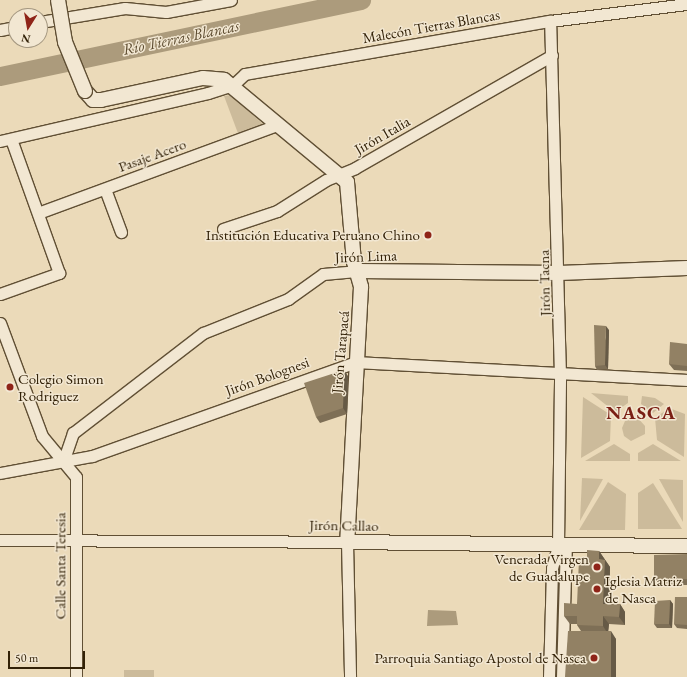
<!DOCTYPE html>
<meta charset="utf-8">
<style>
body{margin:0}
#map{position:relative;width:687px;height:677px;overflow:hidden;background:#ebdab9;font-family:"EB Garamond",serif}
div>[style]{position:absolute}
.green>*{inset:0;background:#ccbb9b}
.water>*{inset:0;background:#ac9b7c}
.river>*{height:19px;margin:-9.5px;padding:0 9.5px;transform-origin:9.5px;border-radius:9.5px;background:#ac9b7c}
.roads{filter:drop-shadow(1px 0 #604f34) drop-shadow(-1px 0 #604f34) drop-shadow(0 1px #604f34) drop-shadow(0 -1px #604f34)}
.minor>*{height:11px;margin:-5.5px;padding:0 5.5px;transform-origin:5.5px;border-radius:5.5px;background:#f2e7d2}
.tertiary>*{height:14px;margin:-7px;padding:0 7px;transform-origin:7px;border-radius:7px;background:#f2e7d2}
.bridges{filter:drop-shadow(1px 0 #604f34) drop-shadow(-1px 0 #604f34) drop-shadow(0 1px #604f34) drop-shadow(0 -1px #604f34)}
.tertiary-bridge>*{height:14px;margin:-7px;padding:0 7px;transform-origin:7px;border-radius:7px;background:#f2e7d2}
.wall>*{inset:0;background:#7e6f56}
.shaded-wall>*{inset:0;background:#665a46}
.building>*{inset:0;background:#928164}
.dots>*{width:11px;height:11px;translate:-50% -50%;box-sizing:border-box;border:2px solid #f2e7d2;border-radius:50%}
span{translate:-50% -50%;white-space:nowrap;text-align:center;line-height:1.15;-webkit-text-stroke:3px #f2e7d2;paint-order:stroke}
.street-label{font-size:15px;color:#322107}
.poi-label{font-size:15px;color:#322107}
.right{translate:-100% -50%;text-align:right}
.left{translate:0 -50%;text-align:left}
.water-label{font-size:16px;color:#5d4c30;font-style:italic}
.district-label{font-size:19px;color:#7a1f14;font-weight:700;letter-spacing:1px}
.north{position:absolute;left:8px;top:8px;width:40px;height:40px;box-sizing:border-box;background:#f2e7d2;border:1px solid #a59881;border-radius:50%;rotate:191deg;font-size:11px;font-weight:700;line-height:16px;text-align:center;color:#322107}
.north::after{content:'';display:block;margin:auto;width:14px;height:18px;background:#8f2418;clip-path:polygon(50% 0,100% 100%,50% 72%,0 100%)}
.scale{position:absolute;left:8px;top:651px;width:77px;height:18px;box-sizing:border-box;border:2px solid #322107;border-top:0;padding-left:5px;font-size:12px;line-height:14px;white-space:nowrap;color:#322107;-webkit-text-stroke:3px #f2e7d2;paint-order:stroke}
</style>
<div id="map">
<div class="green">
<div style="clip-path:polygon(231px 95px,265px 126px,239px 136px,224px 96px)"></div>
<div style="clip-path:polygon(591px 393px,628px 396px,628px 403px,615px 412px)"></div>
<div style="clip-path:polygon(642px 396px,655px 398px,664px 404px,653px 413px,641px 404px)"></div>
<div style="clip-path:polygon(583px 397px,611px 415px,610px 441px,581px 458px)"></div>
<div style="clip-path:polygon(669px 408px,685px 414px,684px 457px,657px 440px,655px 418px)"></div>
<div style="clip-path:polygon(637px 417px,645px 426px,645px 434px,631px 441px,624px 436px,622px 428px,625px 421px)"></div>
<div style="clip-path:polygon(614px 444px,630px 454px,630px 461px,585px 461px)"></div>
<div style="clip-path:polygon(653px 444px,681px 461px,638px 461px,638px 453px)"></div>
<div style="clip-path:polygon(582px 478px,603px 479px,580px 521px)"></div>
<div style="clip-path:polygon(659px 479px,683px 480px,683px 522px)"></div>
<div style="clip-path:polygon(608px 482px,626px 494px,625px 530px,579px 530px)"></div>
<div style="clip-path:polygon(653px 483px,682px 529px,638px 529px,638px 493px)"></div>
<div style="clip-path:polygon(124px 670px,154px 670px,154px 677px,124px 677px)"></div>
</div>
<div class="water">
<div style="clip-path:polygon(428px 610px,456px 611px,458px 625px,427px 626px)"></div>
</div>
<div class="river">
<div style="left:0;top:76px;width:369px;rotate:-11.9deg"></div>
</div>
<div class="roads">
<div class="minor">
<div style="left:40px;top:22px;width:86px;rotate:-9.4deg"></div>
<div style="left:125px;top:8px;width:41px;rotate:5.6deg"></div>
<div style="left:166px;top:12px;width:66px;rotate:-10.5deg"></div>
<div style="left:0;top:30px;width:16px;rotate:-11deg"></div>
<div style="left:0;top:141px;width:213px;rotate:-13deg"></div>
<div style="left:208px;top:93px;width:26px;rotate:-18deg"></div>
<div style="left:233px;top:85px;width:16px;rotate:-43deg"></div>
<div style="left:245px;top:74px;width:310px;rotate:-9.9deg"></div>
<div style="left:550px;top:21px;width:138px;rotate:-7.1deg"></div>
<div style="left:105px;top:189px;width:46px;rotate:69.6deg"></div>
<div style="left:38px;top:213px;width:255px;rotate:-20.2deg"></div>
<div style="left:223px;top:229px;width:57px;rotate:-18.4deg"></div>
<div style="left:277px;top:211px;width:58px;rotate:-32.3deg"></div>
<div style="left:326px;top:180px;width:31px;rotate:-22deg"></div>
<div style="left:355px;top:168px;width:227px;rotate:-29.8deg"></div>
<div style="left:0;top:294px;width:63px;rotate:-19.6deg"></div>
<div style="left:59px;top:273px;width:142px;rotate:-109.7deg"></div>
<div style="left:0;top:323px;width:121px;rotate:69.6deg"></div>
<div style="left:42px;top:436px;width:53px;rotate:50.3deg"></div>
<div style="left:76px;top:477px;width:200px;rotate:90deg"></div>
<div style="left:64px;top:459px;width:28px;rotate:-71deg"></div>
<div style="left:73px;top:433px;width:164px;rotate:-37.6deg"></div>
<div style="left:203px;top:333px;width:92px;rotate:-21.8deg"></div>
<div style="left:288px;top:299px;width:43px;rotate:-35.5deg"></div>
<div style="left:323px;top:274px;width:36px;rotate:-5deg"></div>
<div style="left:0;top:473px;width:94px;rotate:-10.5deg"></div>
<div style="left:92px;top:456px;width:280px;rotate:-19.6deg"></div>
<div style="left:356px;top:362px;width:331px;rotate:3.1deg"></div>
<div style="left:0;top:540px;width:347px;rotate:0.3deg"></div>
<div style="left:347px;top:542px;width:135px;rotate:88.7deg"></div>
<div style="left:549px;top:677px;width:109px;rotate:-88.4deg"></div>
<div style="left:552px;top:568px;width:24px;rotate:-75deg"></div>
<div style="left:558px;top:545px;width:170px;rotate:-89.3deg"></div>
<div style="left:560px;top:375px;width:354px;rotate:-91.6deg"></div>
<div style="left:562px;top:677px;width:132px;rotate:-88.3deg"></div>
</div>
<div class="tertiary">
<div style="left:85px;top:91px;width:12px;rotate:48deg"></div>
<div style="left:93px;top:100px;width:8px"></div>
<div style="left:101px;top:100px;width:104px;rotate:-12.2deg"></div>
<div style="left:203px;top:78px;width:21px;rotate:5deg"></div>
<div style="left:224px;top:80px;width:160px;rotate:39.7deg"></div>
<div style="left:347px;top:182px;width:80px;rotate:85deg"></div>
<div style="left:354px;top:262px;width:26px;rotate:74deg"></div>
<div style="left:361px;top:287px;width:255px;rotate:93.1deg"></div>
<div style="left:347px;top:542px;width:340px;rotate:0.7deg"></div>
<div style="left:359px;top:271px;width:200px;rotate:0.6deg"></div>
<div style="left:559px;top:273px;width:128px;rotate:-2.2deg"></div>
</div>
</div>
<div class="bridges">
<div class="tertiary-bridge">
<div style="left:58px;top:0;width:43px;rotate:80.5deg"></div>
<div style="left:65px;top:42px;width:53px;rotate:67.8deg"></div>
</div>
</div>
<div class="wall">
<div style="clip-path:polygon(609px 330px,608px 369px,597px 370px,595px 366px)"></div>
<div style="clip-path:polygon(687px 344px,687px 371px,674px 370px,669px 364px)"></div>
<div style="clip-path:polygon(348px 376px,347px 414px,320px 423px,316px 417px)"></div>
<div style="clip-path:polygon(599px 551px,610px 567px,609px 604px,620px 604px,625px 612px,625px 625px,609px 624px,608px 631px,616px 639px,581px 631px,577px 625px,577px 624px,570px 624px,564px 616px,577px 604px)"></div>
<div style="clip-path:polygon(687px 554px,687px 585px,658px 585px,654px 579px)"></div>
<div style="clip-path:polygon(687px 597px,687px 629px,677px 628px,674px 624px)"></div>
<div style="clip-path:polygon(670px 600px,673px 604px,672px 628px,657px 628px,654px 624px)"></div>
</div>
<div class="shaded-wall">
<div style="clip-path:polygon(606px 326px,609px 330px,608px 369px,605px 365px)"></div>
<div style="clip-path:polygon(344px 370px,348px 376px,347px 414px,343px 408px)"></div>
<div style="clip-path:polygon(599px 551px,610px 567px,609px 612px,603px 604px,599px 559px)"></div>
<div style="clip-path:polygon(670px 600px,673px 604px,672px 628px,669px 624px)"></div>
<div style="clip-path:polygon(620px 604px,625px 612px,625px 625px,619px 617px)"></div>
<div style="clip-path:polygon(603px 616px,609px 624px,608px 634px,603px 626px)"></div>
<div style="clip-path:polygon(611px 631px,616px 639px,616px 677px,611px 677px)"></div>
</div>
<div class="building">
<div style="clip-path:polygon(594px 325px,606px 326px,605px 365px,595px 366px)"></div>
<div style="clip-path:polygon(670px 342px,687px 344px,687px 366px,669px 364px)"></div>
<div style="clip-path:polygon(344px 370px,343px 408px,316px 417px,304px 383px)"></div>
<div style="clip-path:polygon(587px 550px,599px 551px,599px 559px,605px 560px,603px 604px,620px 604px,619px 617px,603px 616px,603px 626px,577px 625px,577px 616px,564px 616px,564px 603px,577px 604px,579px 559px,587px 559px)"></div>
<div style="clip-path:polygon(687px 554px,687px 579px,654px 579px,654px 555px)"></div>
<div style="clip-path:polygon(675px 597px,687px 597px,687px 625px,674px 624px)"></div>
<div style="clip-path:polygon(670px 600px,669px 624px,654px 624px,655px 601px)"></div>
<div style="clip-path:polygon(568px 631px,611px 631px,611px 677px,565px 677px)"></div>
</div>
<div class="dots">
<div style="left:428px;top:235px;background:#8f2418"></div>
<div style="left:10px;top:387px;background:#8f2418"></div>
<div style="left:597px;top:567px;background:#8f2418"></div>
<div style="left:597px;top:589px;background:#8f2418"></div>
<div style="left:594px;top:658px;background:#8f2418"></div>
</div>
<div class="street-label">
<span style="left:431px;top:26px;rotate:-10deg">Malecón Tierras Blancas</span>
<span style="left:382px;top:135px;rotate:-30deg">Jirón Italia</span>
<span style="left:152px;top:155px;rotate:-20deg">Pasaje Acero</span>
<span style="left:366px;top:256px;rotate:-2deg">Jirón Lima</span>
<span style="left:544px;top:283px;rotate:-91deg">Jirón Tacna</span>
<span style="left:340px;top:352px;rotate:-85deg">Jirón Tarapacá</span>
<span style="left:267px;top:376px;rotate:-20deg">Jirón Bolognesi</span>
<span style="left:344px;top:525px;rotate:1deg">Jirón Callao</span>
<span style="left:60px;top:566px;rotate:-90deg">Calle Santa Teresia</span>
</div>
<div class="poi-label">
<span class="right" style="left:420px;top:235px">Institución Educativa Peruano Chino</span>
<span class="left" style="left:18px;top:387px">Colegio Simon<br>Rodriguez</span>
<span class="right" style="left:589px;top:567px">Venerada Virgen<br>de Guadalupe</span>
<span class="left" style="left:605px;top:589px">Iglesia Matriz<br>de Nasca</span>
<span class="right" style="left:586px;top:658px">Parroquia Santiago Apostol de Nasca</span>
</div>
<div class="water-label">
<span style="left:181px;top:38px;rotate:-12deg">Río Tierras Blancas</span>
</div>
<div class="district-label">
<span style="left:641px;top:413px">NASCA</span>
</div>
<div class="north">N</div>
<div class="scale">50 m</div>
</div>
